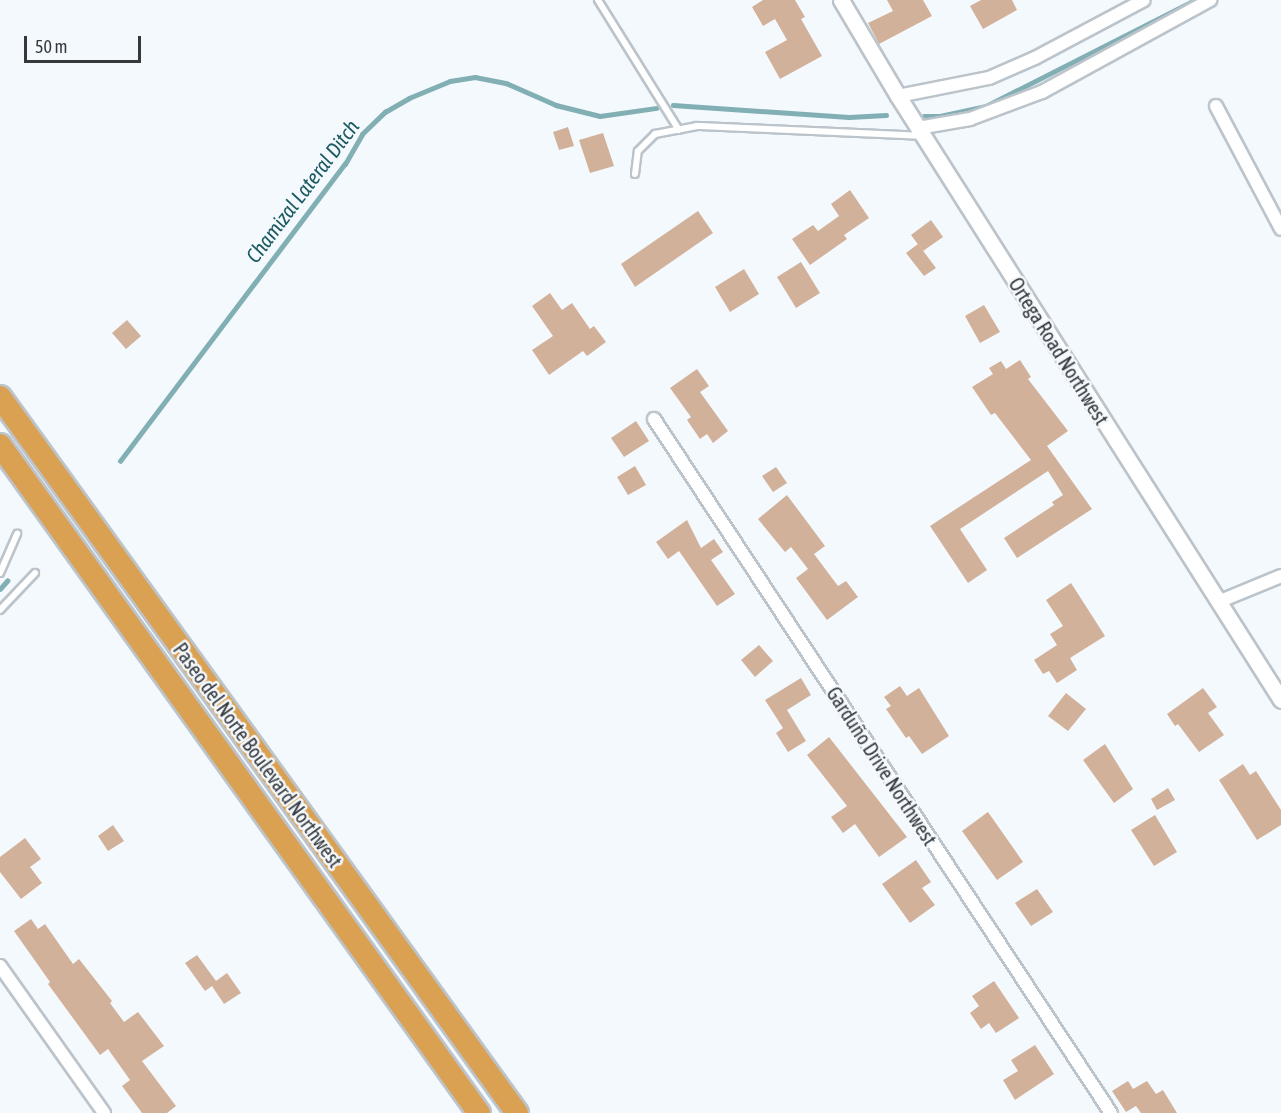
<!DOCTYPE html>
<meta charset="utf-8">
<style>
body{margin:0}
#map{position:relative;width:1281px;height:1113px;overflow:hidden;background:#f4f9fe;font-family:"Asap Condensed",sans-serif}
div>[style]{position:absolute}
.stream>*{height:4.5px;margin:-2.25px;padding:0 2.25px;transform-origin:2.25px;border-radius:2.25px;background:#81afb3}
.building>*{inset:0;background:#d2b19b}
.roads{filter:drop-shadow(2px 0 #bcc4cb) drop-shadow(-2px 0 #bcc4cb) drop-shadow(0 2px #bcc4cb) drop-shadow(0 -2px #bcc4cb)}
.service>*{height:6px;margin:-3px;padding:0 3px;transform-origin:3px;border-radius:3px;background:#fff}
.minor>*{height:12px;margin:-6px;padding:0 6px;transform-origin:6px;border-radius:6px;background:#fff}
.tertiary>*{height:15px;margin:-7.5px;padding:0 7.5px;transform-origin:7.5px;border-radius:7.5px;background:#fff}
.motorway>*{height:22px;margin:-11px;padding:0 11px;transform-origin:11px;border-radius:11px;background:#dba153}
span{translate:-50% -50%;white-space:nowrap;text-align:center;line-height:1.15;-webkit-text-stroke:5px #f4f9fe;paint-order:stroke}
.street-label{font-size:20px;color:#36393c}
.water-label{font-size:21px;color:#1c5b61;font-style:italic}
.scale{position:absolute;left:24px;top:36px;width:117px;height:27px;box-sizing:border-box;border:3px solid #36393c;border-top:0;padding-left:8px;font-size:18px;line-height:21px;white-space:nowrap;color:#36393c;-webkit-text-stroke:4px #f4f9fe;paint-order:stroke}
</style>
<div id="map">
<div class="stream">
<div style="left:673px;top:105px;width:176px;rotate:3.9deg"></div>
<div style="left:849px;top:117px;width:37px;rotate:-3deg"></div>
<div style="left:924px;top:116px;width:16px"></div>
<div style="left:940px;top:116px;width:47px;rotate:-12.3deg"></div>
<div style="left:986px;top:106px;width:234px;rotate:-26.9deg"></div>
<div style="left:120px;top:461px;width:373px;rotate:-52.9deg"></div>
<div style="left:345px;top:164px;width:34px;rotate:-60deg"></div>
<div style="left:362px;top:134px;width:32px;rotate:-44deg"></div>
<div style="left:385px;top:112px;width:28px;rotate:-30deg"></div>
<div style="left:409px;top:98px;width:44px;rotate:-22.5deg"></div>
<div style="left:450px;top:81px;width:25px;rotate:-9deg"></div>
<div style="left:475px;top:77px;width:32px;rotate:11deg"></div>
<div style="left:506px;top:83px;width:55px;rotate:23.7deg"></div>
<div style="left:556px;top:105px;width:45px;rotate:14deg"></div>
<div style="left:600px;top:116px;width:57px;rotate:-8.1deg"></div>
<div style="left:0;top:589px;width:11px;rotate:-49deg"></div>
</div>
<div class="building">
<div style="clip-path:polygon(763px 0,795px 0,805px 17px,801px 19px,822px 56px,780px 79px,765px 52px,787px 40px,775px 19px,763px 26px,752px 7px)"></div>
<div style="clip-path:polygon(887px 0,923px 0,932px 16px,879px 44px,868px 23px,893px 11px)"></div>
<div style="clip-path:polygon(981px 0,1012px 0,1017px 10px,983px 29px,970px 6px)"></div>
<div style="clip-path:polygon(568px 127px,574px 146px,559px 150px,553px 132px)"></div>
<div style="clip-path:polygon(603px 133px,614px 166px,590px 173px,579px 140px)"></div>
<div style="clip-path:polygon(850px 190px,869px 218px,844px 235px,847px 239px,810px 265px,792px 239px,813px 225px,818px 231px,839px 216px,831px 204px)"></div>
<div style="clip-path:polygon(698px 211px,713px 233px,635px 287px,621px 264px)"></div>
<div style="clip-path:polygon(931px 220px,943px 237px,923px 251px,911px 235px)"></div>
<div style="clip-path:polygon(918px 244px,936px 268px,924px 276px,906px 253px)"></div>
<div style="clip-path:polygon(801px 262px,820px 293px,796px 308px,777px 277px)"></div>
<div style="clip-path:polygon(744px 269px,759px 294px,730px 312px,715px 287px)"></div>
<div style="clip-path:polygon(550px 293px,562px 310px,572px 303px,590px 329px,594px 326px,606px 342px,587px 356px,583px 351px,549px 375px,532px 350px,553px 336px,532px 306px)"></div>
<div style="clip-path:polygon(984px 305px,1000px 332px,980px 343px,965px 316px)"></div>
<div style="clip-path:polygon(127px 320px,141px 336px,126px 349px,112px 333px)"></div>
<div style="clip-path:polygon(1020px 360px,1031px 377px,1028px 379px,1068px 431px,1047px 446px,1092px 509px,1017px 558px,1004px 538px,1054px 505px,1052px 502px,1063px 495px,1048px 471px,960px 529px,987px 570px,968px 583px,930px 526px,1031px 460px,995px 413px,991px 415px,972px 387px,993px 374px,989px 368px,1001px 361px,1006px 369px)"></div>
<div style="clip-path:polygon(697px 369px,709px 386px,700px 392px,728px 431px,713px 443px,707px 434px,700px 439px,687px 420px,691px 417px,670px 388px)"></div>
<div style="clip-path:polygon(636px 421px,649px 441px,624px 457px,611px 438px)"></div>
<div style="clip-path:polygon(635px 466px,646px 485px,628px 495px,617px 477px)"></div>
<div style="clip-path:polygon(776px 467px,787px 483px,773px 492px,762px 476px)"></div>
<div style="clip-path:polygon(787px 495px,825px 546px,814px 554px,838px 586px,846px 581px,858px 597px,827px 620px,796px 578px,808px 569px,791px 547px,785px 552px,758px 519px)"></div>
<div style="clip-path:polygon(687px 520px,701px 548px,714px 539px,723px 552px,711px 560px,735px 594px,717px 606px,679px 551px,668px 559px,656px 542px)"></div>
<div style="clip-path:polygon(1071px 583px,1105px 636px,1070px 658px,1077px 670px,1057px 683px,1049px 671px,1043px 674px,1034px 660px,1057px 645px,1050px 634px,1063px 626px,1046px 600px)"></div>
<div style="clip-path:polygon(759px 645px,773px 661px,755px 677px,741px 660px)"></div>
<div style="clip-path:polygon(801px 678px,811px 695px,787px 710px,806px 741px,788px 752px,776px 733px,783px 728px,765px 700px)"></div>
<div style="clip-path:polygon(900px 686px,907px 696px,919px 688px,949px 736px,922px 754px,909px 736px,906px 738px,886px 709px,891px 706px,884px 697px)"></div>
<div style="clip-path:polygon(1203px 688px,1217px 707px,1208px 713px,1224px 735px,1199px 752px,1178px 724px,1175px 726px,1167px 714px)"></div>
<div style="clip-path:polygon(1066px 693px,1086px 709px,1068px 731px,1048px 716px)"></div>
<div style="clip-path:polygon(829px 737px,907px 837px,879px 857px,855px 824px,843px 833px,831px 817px,847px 806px,807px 755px)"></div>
<div style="clip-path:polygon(1105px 744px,1133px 789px,1114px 803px,1083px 760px)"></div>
<div style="clip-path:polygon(1243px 764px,1250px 775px,1256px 771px,1281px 810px,1281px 825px,1257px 840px,1219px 780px)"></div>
<div style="clip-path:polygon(1168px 788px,1175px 800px,1157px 810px,1151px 799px)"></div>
<div style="clip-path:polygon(988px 812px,1023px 862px,997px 880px,962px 831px)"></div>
<div style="clip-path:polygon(1155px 815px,1177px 852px,1154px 866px,1131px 830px)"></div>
<div style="clip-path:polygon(113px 825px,124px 841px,108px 851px,98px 836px)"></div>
<div style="clip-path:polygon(25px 838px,41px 859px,30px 867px,42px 883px,21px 899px,0 872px,0 857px)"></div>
<div style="clip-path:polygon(916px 860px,931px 882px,922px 888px,935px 905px,910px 923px,882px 884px)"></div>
<div style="clip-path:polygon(1037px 889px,1053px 912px,1031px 926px,1015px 903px)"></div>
<div style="clip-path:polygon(31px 919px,38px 929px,45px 924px,73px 964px,79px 959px,112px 1001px,110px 1003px,124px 1022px,138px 1012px,164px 1046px,142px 1061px,176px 1106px,167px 1113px,142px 1113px,122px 1086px,130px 1080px,108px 1049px,100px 1055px,48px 984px,50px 982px,14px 931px)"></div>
<div style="clip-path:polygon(197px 955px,216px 981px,227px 973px,241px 993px,224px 1004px,212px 986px,205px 991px,185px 963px)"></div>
<div style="clip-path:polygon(994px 981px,1019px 1018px,996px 1033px,989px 1023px,981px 1029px,970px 1013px,979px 1006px,972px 996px)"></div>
<div style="clip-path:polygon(1035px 1045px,1054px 1074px,1015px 1100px,1003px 1080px,1018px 1071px,1011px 1060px)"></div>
<div style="clip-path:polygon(1128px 1081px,1133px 1089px,1147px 1081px,1156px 1094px,1163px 1090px,1177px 1113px,1141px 1113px,1136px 1106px,1126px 1112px,1112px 1091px)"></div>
</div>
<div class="roads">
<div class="service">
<div style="left:598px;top:0;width:153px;rotate:58.1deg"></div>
<div style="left:635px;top:174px;width:23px;rotate:-83deg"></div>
<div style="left:638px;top:151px;width:24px;rotate:-45deg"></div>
<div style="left:655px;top:134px;width:43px;rotate:-10.8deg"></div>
<div style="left:697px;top:126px;width:226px;rotate:2.5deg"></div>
<div style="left:0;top:573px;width:43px;rotate:-66.4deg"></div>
<div style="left:0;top:610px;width:51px;rotate:-46.6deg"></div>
</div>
<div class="minor">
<div style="left:898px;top:96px;width:93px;rotate:-11.2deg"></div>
<div style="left:989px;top:78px;width:50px;rotate:-23.5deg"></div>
<div style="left:1035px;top:58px;width:123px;rotate:-28deg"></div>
<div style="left:1216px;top:106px;width:139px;rotate:62.1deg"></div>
<div style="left:918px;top:128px;width:53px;rotate:-9.8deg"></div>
<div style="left:970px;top:119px;width:77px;rotate:-20.6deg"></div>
<div style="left:1042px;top:92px;width:192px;rotate:-28.7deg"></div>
<div style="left:654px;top:419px;width:831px;rotate:56.64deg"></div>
<div style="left:1218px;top:602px;width:68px;rotate:-22.4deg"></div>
<div style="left:0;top:966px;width:180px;rotate:54.7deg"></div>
</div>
<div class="tertiary">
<div style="left:841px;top:0;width:112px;rotate:59.3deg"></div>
<div style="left:898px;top:96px;width:715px;rotate:57.62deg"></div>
</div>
<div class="motorway">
<div style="left:0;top:397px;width:883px;rotate:54.17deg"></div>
<div style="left:0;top:445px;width:822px;rotate:54.36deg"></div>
</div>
</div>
<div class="street-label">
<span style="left:1059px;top:351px;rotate:58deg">Ortega Road Northwest</span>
<span style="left:258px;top:755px;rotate:54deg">Paseo del Norte Boulevard Northwest</span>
<span style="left:882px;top:766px;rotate:57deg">Garduño Drive Northwest</span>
</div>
<div class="water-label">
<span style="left:302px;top:191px;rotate:-53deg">Chamizal Lateral Ditch</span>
</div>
<div class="scale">50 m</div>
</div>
